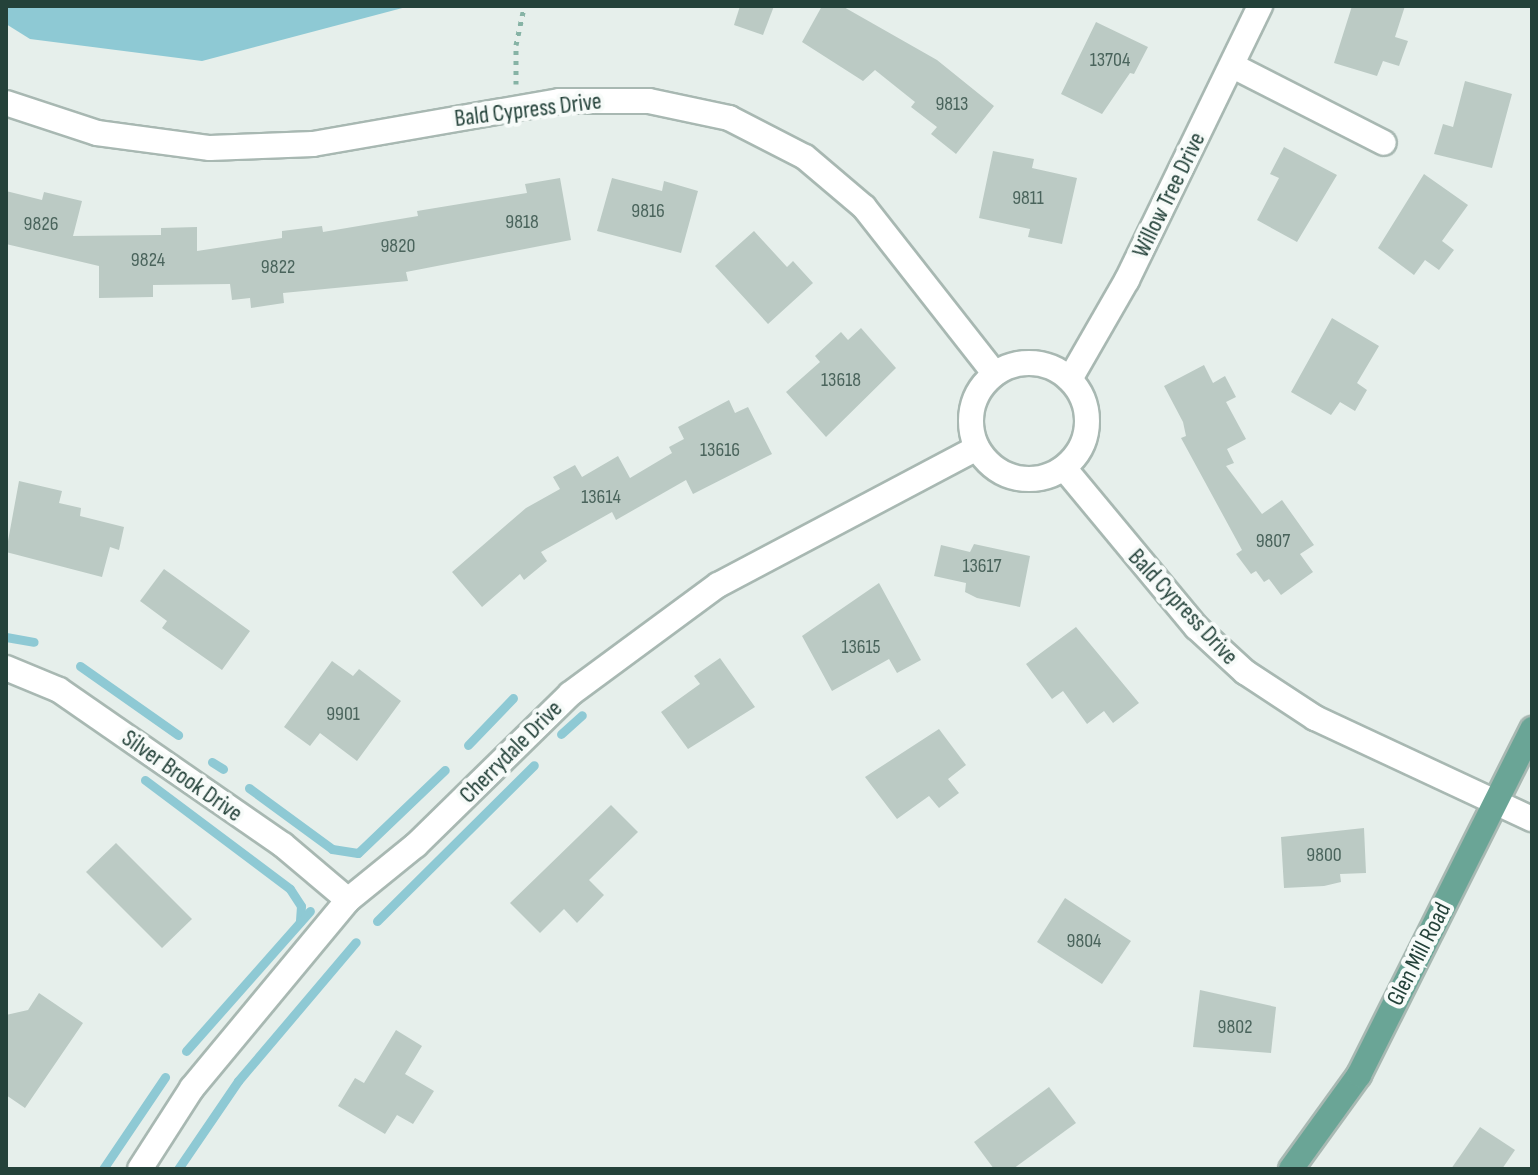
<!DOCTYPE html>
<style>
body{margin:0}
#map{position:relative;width:1538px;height:1175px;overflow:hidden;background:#e6efeb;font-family:"Sofia Sans Condensed",sans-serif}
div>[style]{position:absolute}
.water>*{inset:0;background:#8ec9d4}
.stream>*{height:9px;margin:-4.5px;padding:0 4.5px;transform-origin:4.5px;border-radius:4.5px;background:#8ec9d4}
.building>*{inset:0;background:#bbcac4}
.path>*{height:5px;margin-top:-2.5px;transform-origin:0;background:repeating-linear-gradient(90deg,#86b3a5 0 4px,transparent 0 10px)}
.roads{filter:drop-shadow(2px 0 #a8b8b2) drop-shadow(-2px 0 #a8b8b2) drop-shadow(0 2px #a8b8b2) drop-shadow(0 -2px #a8b8b2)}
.minor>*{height:24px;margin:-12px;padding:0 12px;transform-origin:12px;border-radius:12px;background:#fff}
.minor>.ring{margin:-12px;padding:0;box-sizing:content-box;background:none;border:24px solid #fff;border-radius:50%}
.major>*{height:24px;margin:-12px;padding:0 12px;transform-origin:12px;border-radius:12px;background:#6aa596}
span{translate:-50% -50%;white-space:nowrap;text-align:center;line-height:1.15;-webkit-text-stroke:8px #f7fbf9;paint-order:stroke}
.number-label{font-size:20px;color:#4a645c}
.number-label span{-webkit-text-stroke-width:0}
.street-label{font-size:24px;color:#24423a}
.frame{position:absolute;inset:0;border:8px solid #24423a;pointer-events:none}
</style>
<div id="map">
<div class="water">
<div style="clip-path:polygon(6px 6px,410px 6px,202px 61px,30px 39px,6px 24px)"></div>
</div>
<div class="stream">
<div style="left:6px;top:637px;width:28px;rotate:10deg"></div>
<div style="left:80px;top:666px;width:120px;rotate:35.1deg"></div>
<div style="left:561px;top:734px;width:28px;rotate:-42deg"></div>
<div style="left:468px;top:745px;width:65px;rotate:-46.2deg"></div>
<div style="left:212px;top:762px;width:13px;rotate:32deg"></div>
<div style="left:145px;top:780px;width:181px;rotate:36.9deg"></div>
<div style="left:290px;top:889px;width:20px;rotate:57deg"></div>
<div style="left:301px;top:906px;width:16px;rotate:94deg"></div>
<div style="left:249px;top:788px;width:103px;rotate:36.3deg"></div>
<div style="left:332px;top:849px;width:26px;rotate:9deg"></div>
<div style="left:358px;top:853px;width:120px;rotate:-43.7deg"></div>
<div style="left:377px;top:921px;width:221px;rotate:-44.8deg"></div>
<div style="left:186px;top:1051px;width:187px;rotate:-48.5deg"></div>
<div style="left:103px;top:1169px;width:111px;rotate:-56deg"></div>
<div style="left:178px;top:1169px;width:107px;rotate:-55.7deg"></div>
<div style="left:238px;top:1081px;width:182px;rotate:-49.7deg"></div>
</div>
<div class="building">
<div style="clip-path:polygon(740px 6px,774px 6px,763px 35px,734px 25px)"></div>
<div style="clip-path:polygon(822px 6px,842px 6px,937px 60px,994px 106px,956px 154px,931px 134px,937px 127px,911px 107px,915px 102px,875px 70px,863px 81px,802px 42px)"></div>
<div style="clip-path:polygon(1352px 6px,1405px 6px,1395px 37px,1408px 41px,1399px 66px,1383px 61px,1377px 76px,1334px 63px)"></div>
<div style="clip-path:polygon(1096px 22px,1148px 47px,1134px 74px,1130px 73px,1102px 114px,1061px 94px)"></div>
<div style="clip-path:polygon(1465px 81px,1512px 94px,1492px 168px,1434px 154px,1443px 124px,1453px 127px)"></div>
<div style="clip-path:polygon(1284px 147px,1337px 175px,1297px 242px,1257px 220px,1279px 178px,1270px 174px)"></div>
<div style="clip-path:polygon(993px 151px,1034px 159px,1032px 168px,1077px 178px,1062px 244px,1028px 237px,1030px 229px,979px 218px)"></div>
<div style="clip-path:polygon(1424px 174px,1468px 205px,1442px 241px,1454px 250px,1439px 270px,1425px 260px,1414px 275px,1378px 248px)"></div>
<div style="clip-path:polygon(560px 178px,571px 240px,406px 272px,408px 281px,283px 293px,284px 303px,251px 308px,250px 298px,232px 300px,230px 284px,153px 285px,153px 297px,99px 298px,99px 266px,6px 244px,6px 191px,42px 200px,44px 192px,82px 201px,73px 236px,161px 235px,161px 228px,197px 227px,197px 251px,282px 238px,282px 231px,322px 226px,323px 232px,418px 216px,417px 211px,527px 193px,525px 184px)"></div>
<div style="clip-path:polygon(612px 178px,662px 191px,664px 181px,698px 191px,681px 253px,597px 231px)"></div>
<div style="clip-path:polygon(754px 231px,787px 267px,793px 261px,813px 283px,768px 324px,715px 266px)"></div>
<div style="clip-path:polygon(1332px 318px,1379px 346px,1357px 383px,1367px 390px,1355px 411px,1340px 402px,1331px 415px,1291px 392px)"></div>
<div style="clip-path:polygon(861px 328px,896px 368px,826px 437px,786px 392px,820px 362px,815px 356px,841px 332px,848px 340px)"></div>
<div style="clip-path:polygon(1204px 365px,1213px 383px,1225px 376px,1236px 397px,1226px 402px,1246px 439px,1227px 449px,1234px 463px,1226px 466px,1262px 514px,1282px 500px,1314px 545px,1300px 554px,1313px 572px,1281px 595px,1269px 579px,1264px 582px,1256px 571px,1251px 574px,1236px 554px,1242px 550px,1181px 438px,1186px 436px,1183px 422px,1164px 386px)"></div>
<div style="clip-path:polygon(729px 400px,735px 413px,748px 407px,772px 454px,693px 494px,686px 480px,616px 520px,612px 512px,541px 552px,547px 561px,524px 580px,520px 574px,482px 607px,452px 572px,526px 508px,560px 489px,553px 477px,575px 465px,582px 477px,618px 456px,630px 478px,672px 453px,669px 447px,684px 439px,678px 427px)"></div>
<div style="clip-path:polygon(19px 481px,62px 491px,59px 503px,81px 508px,80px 516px,124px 527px,119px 550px,110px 547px,102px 577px,6px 552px)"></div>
<div style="clip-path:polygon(974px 544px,1030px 556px,1020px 607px,977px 598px,965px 592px,966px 583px,934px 576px,941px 545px,970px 552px)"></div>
<div style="clip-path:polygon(164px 569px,250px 631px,222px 670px,162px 628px,167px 621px,140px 601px)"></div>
<div style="clip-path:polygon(879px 583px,921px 660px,897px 673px,889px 659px,832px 691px,802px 636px)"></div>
<div style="clip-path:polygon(1076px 627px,1139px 703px,1113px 723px,1104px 711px,1087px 724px,1063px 691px,1052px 699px,1026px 664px)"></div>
<div style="clip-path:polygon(720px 658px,755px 707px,688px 749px,661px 712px,700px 684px,694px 676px)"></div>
<div style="clip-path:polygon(332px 661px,353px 676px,359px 669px,401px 701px,357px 761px,320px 733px,310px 746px,284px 727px)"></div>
<div style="clip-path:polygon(939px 729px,966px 765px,948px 779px,959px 793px,939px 808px,929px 796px,897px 819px,865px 777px)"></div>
<div style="clip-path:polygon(611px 805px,638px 832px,589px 880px,604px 895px,577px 923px,564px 909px,540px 933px,510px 903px)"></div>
<div style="clip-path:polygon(1364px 828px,1366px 873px,1340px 874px,1341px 882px,1324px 886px,1284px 888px,1281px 837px)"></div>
<div style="clip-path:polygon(116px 843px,192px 919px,162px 948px,86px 872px)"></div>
<div style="clip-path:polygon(1065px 898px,1131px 941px,1102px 984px,1037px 942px)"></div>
<div style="clip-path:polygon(1200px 990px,1276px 1007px,1271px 1053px,1193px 1047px)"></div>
<div style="clip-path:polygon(39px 993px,83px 1023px,25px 1108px,6px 1095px,6px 1015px,28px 1010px)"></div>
<div style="clip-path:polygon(396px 1030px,422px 1046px,405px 1074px,434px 1091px,413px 1124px,397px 1115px,385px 1134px,338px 1106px,355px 1078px,364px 1083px)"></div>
<div style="clip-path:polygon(1049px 1087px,1076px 1123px,1013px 1169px,994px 1169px,974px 1142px)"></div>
<div style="clip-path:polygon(1480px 1127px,1515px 1150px,1502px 1169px,1451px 1169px)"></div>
</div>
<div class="path">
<div style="left:516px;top:84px;width:39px;rotate:-90deg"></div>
<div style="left:516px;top:45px;width:40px;rotate:-78deg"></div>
</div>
<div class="roads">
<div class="minor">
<div style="left:1233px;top:66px;width:169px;rotate:27deg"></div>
<div style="left:6px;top:103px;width:96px;rotate:18.2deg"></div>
<div style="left:97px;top:133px;width:114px;rotate:7.6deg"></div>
<div style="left:210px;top:148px;width:103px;rotate:-2.2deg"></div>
<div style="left:313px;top:144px;width:250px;rotate:-9.9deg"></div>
<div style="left:559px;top:101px;width:90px"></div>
<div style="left:649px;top:101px;width:82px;rotate:12deg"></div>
<div style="left:729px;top:118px;width:85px;rotate:27.2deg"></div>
<div style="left:805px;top:157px;width:77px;rotate:40.3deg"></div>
<div style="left:864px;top:207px;width:212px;rotate:51.9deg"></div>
<div class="ring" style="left:971px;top:363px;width:92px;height:92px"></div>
<div style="left:1070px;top:379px;width:114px;rotate:-60.1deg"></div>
<div style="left:1127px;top:280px;width:305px;rotate:-64.1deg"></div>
<div style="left:1064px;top:468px;width:207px;rotate:50.3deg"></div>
<div style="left:1196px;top:627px;width:67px;rotate:42.6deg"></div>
<div style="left:1245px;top:672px;width:84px;rotate:33.3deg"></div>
<div style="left:1315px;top:718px;width:239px;rotate:25deg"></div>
<div style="left:6px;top:668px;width:57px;rotate:22.5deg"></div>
<div style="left:59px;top:690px;width:272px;rotate:34.7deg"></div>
<div style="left:283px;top:845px;width:85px;rotate:40.2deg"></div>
<div style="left:140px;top:1169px;width:96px;rotate:-57.3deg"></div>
<div style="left:192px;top:1088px;width:244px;rotate:-50.3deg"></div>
<div style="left:348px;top:900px;width:87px;rotate:-39deg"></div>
<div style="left:416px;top:845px;width:216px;rotate:-44.4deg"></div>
<div style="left:570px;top:694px;width:184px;rotate:-36.4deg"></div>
<div style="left:718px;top:585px;width:293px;rotate:-27.9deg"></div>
</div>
<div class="major">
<div style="left:1291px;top:1169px;width:116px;rotate:-54.1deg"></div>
<div style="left:1359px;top:1075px;width:387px;rotate:-63.4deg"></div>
</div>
</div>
<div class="number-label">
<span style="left:1110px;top:60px">13704</span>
<span style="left:952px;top:104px">9813</span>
<span style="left:1028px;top:198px">9811</span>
<span style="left:648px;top:211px">9816</span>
<span style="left:522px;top:222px">9818</span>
<span style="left:41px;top:224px">9826</span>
<span style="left:398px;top:246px">9820</span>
<span style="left:148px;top:260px">9824</span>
<span style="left:278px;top:267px">9822</span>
<span style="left:841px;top:380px">13618</span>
<span style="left:720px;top:450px">13616</span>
<span style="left:601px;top:497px">13614</span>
<span style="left:1273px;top:541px">9807</span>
<span style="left:982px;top:566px">13617</span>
<span style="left:861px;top:647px">13615</span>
<span style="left:343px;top:714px">9901</span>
<span style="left:1324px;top:855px">9800</span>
<span style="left:1084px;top:941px">9804</span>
<span style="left:1235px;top:1027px">9802</span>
</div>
<div class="street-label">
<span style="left:528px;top:110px;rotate:-7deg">Bald Cypress Drive</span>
<span style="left:1169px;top:195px;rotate:-64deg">Willow Tree Drive</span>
<span style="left:1183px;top:607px;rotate:47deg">Bald Cypress Drive</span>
<span style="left:511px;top:752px;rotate:-45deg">Cherrydale Drive</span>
<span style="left:182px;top:776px;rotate:35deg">Silver Brook Drive</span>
<span style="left:1419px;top:954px;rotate:-63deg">Glen Mill Road</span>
</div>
<div class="frame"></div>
</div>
